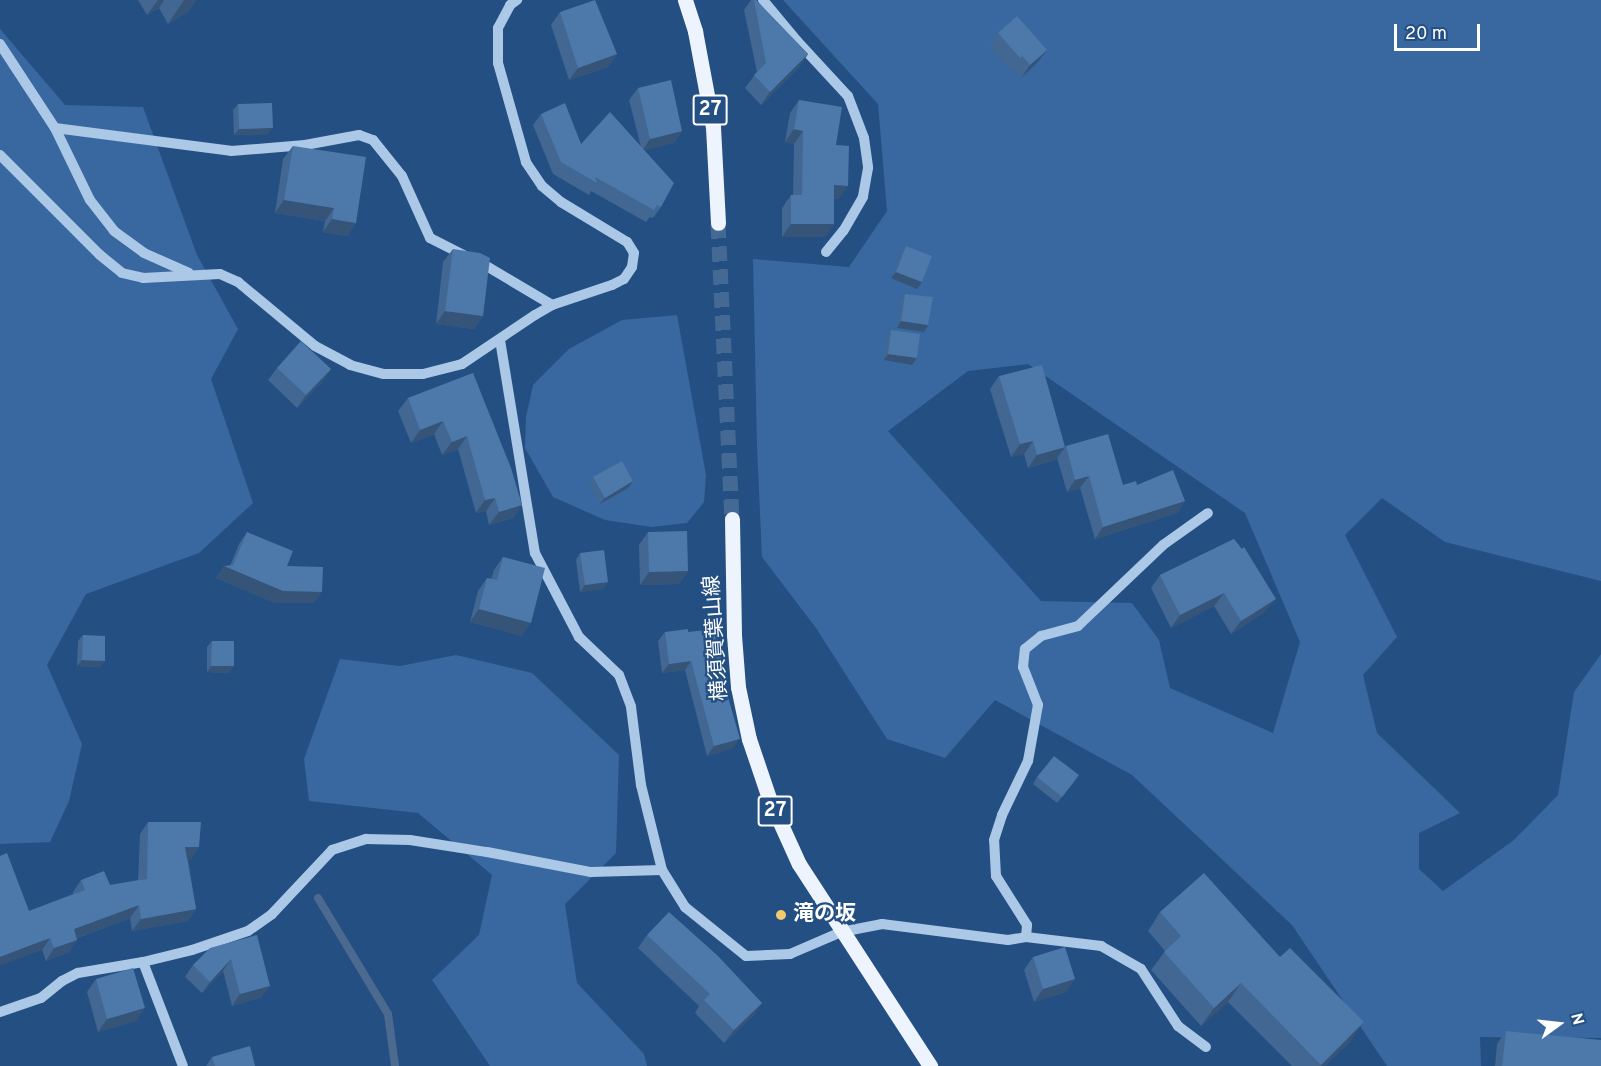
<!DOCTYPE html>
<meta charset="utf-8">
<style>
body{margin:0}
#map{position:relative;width:1601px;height:1066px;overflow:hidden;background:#244f82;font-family:Overpass,"Noto Sans JP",sans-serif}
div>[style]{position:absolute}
.green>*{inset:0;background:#38689f}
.stream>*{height:8px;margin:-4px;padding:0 4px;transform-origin:4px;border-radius:4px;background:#4c6a8f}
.major-tunnel>*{height:15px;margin-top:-7.5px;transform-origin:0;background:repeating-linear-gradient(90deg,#456995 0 15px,transparent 0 23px)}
.minor>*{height:10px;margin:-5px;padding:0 5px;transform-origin:5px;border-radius:5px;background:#abc8e7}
.major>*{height:15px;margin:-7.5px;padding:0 7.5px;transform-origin:7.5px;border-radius:7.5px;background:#edf4fd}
.wall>*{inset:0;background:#416792}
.shaded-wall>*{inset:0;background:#355477}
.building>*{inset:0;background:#4c78aa}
.dots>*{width:16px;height:16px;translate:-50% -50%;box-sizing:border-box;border:3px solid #244f82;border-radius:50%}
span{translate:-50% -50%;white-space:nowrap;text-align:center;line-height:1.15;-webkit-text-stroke:4.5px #244f82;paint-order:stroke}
.shield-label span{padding:2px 4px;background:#244f82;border:2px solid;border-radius:4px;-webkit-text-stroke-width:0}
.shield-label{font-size:20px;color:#fff;font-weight:700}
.street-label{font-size:21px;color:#fff}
.poi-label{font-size:21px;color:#fff;font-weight:700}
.left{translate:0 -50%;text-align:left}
.north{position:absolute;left:1529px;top:994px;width:60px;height:60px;-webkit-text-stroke:4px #244f82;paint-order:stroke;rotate:75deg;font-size:16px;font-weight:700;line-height:24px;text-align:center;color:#fff}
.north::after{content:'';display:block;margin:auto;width:21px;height:27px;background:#fff;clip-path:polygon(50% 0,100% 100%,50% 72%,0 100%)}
.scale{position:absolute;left:1394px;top:24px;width:86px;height:27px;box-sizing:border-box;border:3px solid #fff;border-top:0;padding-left:8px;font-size:18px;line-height:21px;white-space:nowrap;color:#fff;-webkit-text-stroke:4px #244f82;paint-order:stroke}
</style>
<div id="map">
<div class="green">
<div style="clip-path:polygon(evenodd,783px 0,1601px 0,1601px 581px,1445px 542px,1382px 498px,1345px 535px,1397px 637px,1363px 675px,1377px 733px,1460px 813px,1419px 833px,1419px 869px,1443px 891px,1514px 840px,1558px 795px,1574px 692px,1601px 654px,1601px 1038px,1480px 1037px,1481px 1066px,1387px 1066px,1292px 925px,1132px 775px,995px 700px,945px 758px,887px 739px,816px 628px,762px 557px,757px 446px,753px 259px,849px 267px,887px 211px,878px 104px,783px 0,1028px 364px,1245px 513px,1300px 642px,1273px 733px,1170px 688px,1159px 640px,1132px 603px,1041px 601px,888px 431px,968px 371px,1028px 364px)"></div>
<div style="clip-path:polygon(0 29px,65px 105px,143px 107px,197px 255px,238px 329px,211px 379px,253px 503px,199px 553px,86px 594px,47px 665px,82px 744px,69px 801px,50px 842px,0 844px)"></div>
<div style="clip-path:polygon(677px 315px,706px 475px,704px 502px,687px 523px,652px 527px,605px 520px,553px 497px,525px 448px,526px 417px,533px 385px,569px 349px,622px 320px)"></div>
<div style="clip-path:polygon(456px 655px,532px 673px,619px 755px,616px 853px,565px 904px,577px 983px,644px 1054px,647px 1066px,490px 1066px,432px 980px,479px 935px,492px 875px,418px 813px,309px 801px,304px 759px,340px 659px,400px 666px)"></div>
</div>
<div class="stream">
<div style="left:318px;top:898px;width:135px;rotate:58.9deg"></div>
<div style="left:388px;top:1014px;width:52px;rotate:82.3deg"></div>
</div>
<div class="major-tunnel">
<div style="left:718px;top:223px;width:296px;rotate:87.3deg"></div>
</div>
<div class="minor">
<div style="left:763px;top:0;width:53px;rotate:50.3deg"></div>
<div style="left:797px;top:41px;width:75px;rotate:47.2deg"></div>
<div style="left:848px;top:96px;width:45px;rotate:69.1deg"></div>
<div style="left:864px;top:138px;width:30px;rotate:82deg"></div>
<div style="left:868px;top:168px;width:29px;rotate:100deg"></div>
<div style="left:863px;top:197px;width:39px;rotate:120deg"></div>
<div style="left:843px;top:231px;width:27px;rotate:129deg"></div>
<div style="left:0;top:44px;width:100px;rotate:56.8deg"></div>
<div style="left:55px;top:128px;width:80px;rotate:64.1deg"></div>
<div style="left:90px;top:200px;width:39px;rotate:52deg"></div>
<div style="left:114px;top:231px;width:37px;rotate:36deg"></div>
<div style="left:144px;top:253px;width:49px;rotate:24deg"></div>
<div style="left:55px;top:128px;width:177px;rotate:7.4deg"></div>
<div style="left:231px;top:151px;width:74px;rotate:-4.6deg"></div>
<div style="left:305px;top:145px;width:55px;rotate:-10.5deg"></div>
<div style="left:359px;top:135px;width:15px;rotate:20deg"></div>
<div style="left:373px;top:140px;width:46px;rotate:51.1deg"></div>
<div style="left:402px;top:176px;width:68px;rotate:65.7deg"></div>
<div style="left:430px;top:238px;width:38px;rotate:27deg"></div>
<div style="left:0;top:155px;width:141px;rotate:45deg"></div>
<div style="left:100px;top:255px;width:28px;rotate:39deg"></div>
<div style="left:122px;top:273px;width:22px;rotate:13deg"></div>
<div style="left:143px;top:278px;width:77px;rotate:-3deg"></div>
<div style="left:220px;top:274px;width:20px;rotate:24deg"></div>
<div style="left:238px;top:282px;width:100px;rotate:39.7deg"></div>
<div style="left:315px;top:346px;width:40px;rotate:28deg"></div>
<div style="left:350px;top:365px;width:35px;rotate:15deg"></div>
<div style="left:384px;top:374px;width:39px"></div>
<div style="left:423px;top:374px;width:40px;rotate:-14.4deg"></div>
<div style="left:462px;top:364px;width:88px;rotate:-33.9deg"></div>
<div style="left:535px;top:315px;width:20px;rotate:-30deg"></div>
<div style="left:552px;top:305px;width:63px;rotate:-18.4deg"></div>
<div style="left:612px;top:285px;width:13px;rotate:-27deg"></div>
<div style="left:624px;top:279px;width:14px;rotate:-56deg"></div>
<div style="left:632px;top:267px;width:14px;rotate:-82deg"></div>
<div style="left:634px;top:253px;width:13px;rotate:-122deg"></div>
<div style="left:627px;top:242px;width:77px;rotate:-148.8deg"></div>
<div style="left:561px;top:202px;width:25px;rotate:-140deg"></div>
<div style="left:542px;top:186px;width:29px;rotate:-124deg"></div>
<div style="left:526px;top:162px;width:103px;rotate:-105.8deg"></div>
<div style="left:498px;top:63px;width:35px;rotate:-90deg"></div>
<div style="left:498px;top:28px;width:26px;rotate:-62deg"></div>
<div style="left:510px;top:5px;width:9px;rotate:-36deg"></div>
<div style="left:478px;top:261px;width:86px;rotate:30.7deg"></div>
<div style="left:500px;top:340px;width:216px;rotate:80.7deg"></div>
<div style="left:535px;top:553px;width:95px;rotate:62.4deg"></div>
<div style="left:579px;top:637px;width:55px;rotate:43.5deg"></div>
<div style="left:619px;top:675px;width:34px;rotate:69deg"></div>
<div style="left:631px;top:707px;width:79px;rotate:82.7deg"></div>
<div style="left:641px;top:785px;width:88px;rotate:76.1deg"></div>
<div style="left:662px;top:870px;width:44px;rotate:58.1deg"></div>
<div style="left:685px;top:907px;width:78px;rotate:38.8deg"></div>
<div style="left:746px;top:956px;width:44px;rotate:-2.6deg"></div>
<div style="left:790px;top:954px;width:56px;rotate:-23.3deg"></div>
<div style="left:841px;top:932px;width:42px;rotate:-11deg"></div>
<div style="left:882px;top:924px;width:127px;rotate:7.2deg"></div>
<div style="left:1008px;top:940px;width:18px;rotate:-9deg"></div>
<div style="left:1026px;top:937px;width:12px;rotate:-85deg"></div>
<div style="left:1027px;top:925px;width:58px;rotate:-122.3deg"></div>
<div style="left:996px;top:876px;width:36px;rotate:-93deg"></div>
<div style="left:994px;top:840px;width:26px;rotate:-72deg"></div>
<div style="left:1002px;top:815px;width:60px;rotate:-64.3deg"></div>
<div style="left:1028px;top:761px;width:57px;rotate:-79.9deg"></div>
<div style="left:1038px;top:705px;width:41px;rotate:-111.5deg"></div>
<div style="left:1023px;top:667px;width:18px;rotate:-84deg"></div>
<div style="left:1025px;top:649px;width:21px;rotate:-39deg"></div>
<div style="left:1041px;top:636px;width:38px;rotate:-15deg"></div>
<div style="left:1078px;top:626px;width:117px;rotate:-43.6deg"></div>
<div style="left:1163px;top:545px;width:55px;rotate:-35.4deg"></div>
<div style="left:1026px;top:937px;width:76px;rotate:6.8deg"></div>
<div style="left:1101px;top:946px;width:46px;rotate:29.9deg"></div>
<div style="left:1141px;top:969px;width:68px;rotate:57deg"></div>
<div style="left:1178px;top:1026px;width:35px;rotate:37deg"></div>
<div style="left:143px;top:962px;width:111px;rotate:69deg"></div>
<div style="left:0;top:1012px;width:43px;rotate:-18.9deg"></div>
<div style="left:41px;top:998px;width:27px;rotate:-39deg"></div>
<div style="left:62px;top:981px;width:18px;rotate:-27deg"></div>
<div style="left:78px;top:973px;width:66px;rotate:-9.6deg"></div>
<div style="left:143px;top:962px;width:50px;rotate:-13.8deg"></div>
<div style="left:192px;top:950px;width:59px;rotate:-18.7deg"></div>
<div style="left:248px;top:931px;width:29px;rotate:-35deg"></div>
<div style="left:272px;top:914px;width:88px;rotate:-46.8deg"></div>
<div style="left:332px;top:850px;width:36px;rotate:-18deg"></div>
<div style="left:366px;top:839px;width:44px;rotate:1.3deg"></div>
<div style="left:410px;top:840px;width:78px;rotate:8.9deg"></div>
<div style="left:487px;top:852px;width:106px;rotate:10.9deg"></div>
<div style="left:591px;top:872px;width:71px;rotate:-1.6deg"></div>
</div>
<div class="major">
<div style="left:685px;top:0;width:33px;rotate:72deg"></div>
<div style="left:695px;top:31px;width:98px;rotate:79.4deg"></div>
<div style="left:713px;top:127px;width:96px;rotate:87deg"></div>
<div style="left:732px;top:519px;width:116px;rotate:89deg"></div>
<div style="left:734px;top:635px;width:52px;rotate:85.6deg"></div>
<div style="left:738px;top:687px;width:53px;rotate:78.1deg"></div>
<div style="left:749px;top:739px;width:62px;rotate:71.3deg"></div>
<div style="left:769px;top:798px;width:72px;rotate:65.6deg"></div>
<div style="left:799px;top:864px;width:241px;rotate:57deg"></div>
</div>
<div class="wall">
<div style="clip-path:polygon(138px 0,196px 0,188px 12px,168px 24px,159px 8px,147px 15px)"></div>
<div style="clip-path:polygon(751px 0,756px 0,808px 54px,799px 67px,761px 105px,745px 88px,757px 72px,744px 10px)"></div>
<div style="clip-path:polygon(560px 12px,617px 54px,608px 67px,569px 80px,551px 25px)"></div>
<div style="clip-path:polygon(998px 33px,1038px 62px,1021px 78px,1013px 69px,1011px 71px,989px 46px)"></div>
<div style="clip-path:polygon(638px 88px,682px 131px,674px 143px,644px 150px,661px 207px,653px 218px,650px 217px,646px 222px,591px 191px,589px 195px,553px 174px,533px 125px,541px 114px,581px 144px,641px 147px,629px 100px)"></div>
<div style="clip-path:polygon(799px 100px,836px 145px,839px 199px,834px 198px,834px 224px,825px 237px,782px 237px,782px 208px,791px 195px,793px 195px,794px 144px,785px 142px,790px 113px)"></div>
<div style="clip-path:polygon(238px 104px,268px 134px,234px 135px,233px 110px)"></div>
<div style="clip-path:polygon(293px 146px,356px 223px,347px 236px,323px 232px,325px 221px,275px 213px,283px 159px)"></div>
<div style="clip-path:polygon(906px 246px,917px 289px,891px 278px,901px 253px)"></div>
<div style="clip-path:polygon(453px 249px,483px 316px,474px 329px,436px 324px,443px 262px)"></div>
<div style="clip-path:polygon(905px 294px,924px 332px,897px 328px,901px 300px)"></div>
<div style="clip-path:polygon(891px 330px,917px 358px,912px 365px,884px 360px,887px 337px)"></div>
<div style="clip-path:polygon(277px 368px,331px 369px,322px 382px,297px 408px,268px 380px)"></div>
<div style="clip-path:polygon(473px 373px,522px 505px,513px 518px,489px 525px,486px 511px,476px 513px,458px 449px,442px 455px,434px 434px,411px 443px,398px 411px,408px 398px)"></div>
<div style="clip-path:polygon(999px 376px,1065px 447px,1055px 460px,1028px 468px,1024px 454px,1011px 457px,990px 389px)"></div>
<div style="clip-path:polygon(1066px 446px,1123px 485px,1137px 485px,1185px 501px,1177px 513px,1095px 539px,1080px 488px,1067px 492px,1057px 458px)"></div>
<div style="clip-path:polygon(593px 477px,628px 488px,600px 504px,589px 484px)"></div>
<div style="clip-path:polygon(247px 532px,287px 566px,314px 603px,275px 603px,216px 578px,224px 566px,230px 566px,239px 544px)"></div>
<div style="clip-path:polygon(648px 532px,688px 571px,679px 584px,640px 585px,639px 545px)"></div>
<div style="clip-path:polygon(1234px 539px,1266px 611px,1231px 634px,1214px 606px,1171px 628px,1151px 588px,1160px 575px)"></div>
<div style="clip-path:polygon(580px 553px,608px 582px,603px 589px,580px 592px,576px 560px)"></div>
<div style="clip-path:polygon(503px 557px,522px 636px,470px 622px,478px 591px,487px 578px,491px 579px,494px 570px)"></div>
<div style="clip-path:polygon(665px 632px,688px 632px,733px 748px,707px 756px,685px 670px,662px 673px,658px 641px)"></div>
<div style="clip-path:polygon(83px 635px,105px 661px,100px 667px,77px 666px,78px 641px)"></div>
<div style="clip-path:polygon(212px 641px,234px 666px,229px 673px,207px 672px,207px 647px)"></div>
<div style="clip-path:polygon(1037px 777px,1074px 782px,1057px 803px,1033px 784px)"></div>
<div style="clip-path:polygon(148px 822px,191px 860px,188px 860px,196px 909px,188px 921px,132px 931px,130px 918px,77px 938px,77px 940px,69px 952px,46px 961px,29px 911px,73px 894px,73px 892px,81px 880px,110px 885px,138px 880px,140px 834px)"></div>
<div style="clip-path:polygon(1160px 912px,1351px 1041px,1325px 1066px,1292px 1066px,1228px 1002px,1201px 1026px,1151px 970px,1165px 951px,1148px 931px)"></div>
<div style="clip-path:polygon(257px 935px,262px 997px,232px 1006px,223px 971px,202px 993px,185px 977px,193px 965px)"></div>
<div style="clip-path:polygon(647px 935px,762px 1003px,753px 1016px,724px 1043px,695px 1013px,699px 1006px,638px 948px)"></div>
<div style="clip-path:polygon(1033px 957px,1066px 992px,1034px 1002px,1024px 970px)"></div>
<div style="clip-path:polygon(96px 979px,136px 1021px,98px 1032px,87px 992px)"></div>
<div style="clip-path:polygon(1506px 1031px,1601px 1066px,1495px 1066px,1497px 1044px)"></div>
<div style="clip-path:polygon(212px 1057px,255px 1066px,206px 1066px)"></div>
</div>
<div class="shaded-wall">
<div style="clip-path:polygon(158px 0,164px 0,159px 8px,147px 15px)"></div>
<div style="clip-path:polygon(184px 0,196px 0,188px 12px,168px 24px)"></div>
<div style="clip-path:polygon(1047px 50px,1038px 62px,1021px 78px,1030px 65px)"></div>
<div style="clip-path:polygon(617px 54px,608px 67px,569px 80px,578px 68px)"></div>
<div style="clip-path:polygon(808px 54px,799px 67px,761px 105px,770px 92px)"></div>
<div style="clip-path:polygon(273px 128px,268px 134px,234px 135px,239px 129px)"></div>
<div style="clip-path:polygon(794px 129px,803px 131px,794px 144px,785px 142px)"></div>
<div style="clip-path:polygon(682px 131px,674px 143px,642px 151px,650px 139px)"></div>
<div style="clip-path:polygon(834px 185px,848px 186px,839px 199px,825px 198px)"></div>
<div style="clip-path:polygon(284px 200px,334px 208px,325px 221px,275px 213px)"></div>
<div style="clip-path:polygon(332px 219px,356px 223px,347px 236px,323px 232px)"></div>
<div style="clip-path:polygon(791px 224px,834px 224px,825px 237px,782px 237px)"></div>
<div style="clip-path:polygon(896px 272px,922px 282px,917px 289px,891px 278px)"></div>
<div style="clip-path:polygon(445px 311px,483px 316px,474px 329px,436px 324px)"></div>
<div style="clip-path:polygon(901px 321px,928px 325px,924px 332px,897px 328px)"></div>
<div style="clip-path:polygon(888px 354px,917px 358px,912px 365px,884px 360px)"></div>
<div style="clip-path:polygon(331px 369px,322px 382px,297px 408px,306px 395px)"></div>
<div style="clip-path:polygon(443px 421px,434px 434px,411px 443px,420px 430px)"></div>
<div style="clip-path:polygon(467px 436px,458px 449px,442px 455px,452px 442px)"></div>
<div style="clip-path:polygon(1033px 441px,1024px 454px,1011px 457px,1020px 444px)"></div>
<div style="clip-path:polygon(1065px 447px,1055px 460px,1028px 468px,1037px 455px)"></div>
<div style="clip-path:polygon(1089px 476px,1080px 488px,1067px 492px,1075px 480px)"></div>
<div style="clip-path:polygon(633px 481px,628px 488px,600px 504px,605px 498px)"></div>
<div style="clip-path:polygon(495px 498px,486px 511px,476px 513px,485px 500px)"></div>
<div style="clip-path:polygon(1185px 501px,1177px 513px,1095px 539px,1103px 527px)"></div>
<div style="clip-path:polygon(522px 505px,513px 518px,489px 525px,499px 512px)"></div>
<div style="clip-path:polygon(224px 566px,322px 592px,314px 603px,275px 603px,216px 578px)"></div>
<div style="clip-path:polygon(688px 571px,679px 584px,640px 585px,649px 572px)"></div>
<div style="clip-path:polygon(608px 582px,603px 589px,580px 592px,585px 585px)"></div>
<div style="clip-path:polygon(1224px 593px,1214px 606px,1171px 628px,1180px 615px)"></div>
<div style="clip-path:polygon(1276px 599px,1266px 611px,1231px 634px,1241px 621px)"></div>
<div style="clip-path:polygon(479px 609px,531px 623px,522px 636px,470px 622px)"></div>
<div style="clip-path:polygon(82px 660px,105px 661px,100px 667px,77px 666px)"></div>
<div style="clip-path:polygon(691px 661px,685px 670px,662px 673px,669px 664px)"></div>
<div style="clip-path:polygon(211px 666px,234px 666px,229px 673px,207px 672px)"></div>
<div style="clip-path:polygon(740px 739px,733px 748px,707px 756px,714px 746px)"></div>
<div style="clip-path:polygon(185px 847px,199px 847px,191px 860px,177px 859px)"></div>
<div style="clip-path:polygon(139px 905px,130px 918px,65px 942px,74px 929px)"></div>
<div style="clip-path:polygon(196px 909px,188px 921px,132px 931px,141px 919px)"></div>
<div style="clip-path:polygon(50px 938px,42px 950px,0 966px,0 957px)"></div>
<div style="clip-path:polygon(77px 940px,69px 952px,46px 961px,54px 948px)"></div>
<div style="clip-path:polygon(231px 959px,223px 971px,202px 993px,210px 982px)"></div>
<div style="clip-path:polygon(1075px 979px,1066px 992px,1034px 1002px,1043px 989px)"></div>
<div style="clip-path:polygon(1241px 983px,1228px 1002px,1201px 1026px,1214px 1008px)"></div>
<div style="clip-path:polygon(270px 986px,262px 997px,232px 1006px,240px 994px)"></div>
<div style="clip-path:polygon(762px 1003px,753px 1016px,724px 1043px,734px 1030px)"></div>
<div style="clip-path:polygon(145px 1008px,136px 1021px,98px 1032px,107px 1019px)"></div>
<div style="clip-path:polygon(1364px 1022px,1351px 1041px,1325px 1066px,1320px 1066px)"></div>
</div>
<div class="building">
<div style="clip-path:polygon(595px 0,617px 54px,578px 68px,560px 12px)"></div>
<div style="clip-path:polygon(754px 0,756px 0,808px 54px,770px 92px,754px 75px,766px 63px)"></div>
<div style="clip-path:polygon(1017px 16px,1047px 50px,1030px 65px,1022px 56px,1020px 58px,998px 33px)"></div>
<div style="clip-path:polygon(671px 80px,682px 131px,650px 139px,638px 88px)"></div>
<div style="clip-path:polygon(799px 100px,842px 107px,836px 145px,849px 146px,848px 186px,834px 185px,834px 224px,791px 224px,791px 195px,802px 195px,803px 131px,794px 129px)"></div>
<div style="clip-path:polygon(272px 103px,273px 128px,239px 129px,238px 104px)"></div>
<div style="clip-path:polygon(565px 103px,581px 144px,610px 112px,674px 183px,661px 207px,657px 205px,654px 210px,595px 177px,597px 183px,561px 162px,541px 114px)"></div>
<div style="clip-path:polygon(293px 146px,366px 157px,356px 223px,332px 219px,334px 208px,284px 200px)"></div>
<div style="clip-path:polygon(906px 246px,932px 256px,922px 282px,896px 272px)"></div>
<div style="clip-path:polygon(453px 249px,480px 253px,490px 258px,483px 316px,445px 311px)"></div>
<div style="clip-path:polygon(905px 294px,933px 297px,928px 325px,901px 321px)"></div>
<div style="clip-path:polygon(891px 330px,920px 334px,917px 358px,888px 354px)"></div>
<div style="clip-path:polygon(301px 341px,331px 369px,306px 395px,277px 368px)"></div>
<div style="clip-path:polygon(1042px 365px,1065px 447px,1037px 455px,1033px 441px,1020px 444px,999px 376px)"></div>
<div style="clip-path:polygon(473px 373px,511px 468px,522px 505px,499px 512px,495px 498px,485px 500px,467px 436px,452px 442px,443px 421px,420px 430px,408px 398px)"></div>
<div style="clip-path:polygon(1108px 434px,1123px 485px,1136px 481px,1137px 485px,1173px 470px,1185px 501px,1103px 527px,1089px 476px,1075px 480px,1066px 446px)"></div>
<div style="clip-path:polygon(622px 461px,633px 481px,605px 498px,593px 477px)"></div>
<div style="clip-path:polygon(687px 531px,688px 571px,649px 572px,648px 532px)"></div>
<div style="clip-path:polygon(247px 532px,293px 551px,287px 566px,323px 567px,322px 592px,283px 591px,224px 566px,233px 565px)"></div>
<div style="clip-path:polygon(1234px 539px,1242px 549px,1244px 547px,1276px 599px,1241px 621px,1224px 593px,1180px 615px,1160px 575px)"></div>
<div style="clip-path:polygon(604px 550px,608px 582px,585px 585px,580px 553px)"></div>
<div style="clip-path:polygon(503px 557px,545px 568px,531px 623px,479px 609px,487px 578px,497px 580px)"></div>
<div style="clip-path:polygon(688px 629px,688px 632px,717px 629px,724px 683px,740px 739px,714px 746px,691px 661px,669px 664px,665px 632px)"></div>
<div style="clip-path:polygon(83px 635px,105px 636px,105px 661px,82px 660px)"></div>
<div style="clip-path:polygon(212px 641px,234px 641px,234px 666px,211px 666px)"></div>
<div style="clip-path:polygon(1054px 756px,1079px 775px,1062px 797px,1037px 777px)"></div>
<div style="clip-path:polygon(148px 822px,201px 822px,199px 847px,185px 847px,196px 909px,141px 919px,139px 905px,74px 929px,77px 940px,54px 948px,50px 938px,0 957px,0 856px,7px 853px,29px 911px,85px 890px,81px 880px,104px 871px,110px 885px,147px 879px)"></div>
<div style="clip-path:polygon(1204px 873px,1280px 957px,1290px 948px,1364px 1022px,1321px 1065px,1241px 983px,1214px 1008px,1164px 952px,1181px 936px,1160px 912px)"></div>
<div style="clip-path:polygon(669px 912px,718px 956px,762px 1003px,734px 1030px,704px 1000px,710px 994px,647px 935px)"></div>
<div style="clip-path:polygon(257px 935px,270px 986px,240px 994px,231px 959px,210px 982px,193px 965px,210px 948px)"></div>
<div style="clip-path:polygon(1065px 947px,1075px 979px,1043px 989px,1033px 957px)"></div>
<div style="clip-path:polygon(133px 968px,145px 1008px,107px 1019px,96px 979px)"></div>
<div style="clip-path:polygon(1506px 1031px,1601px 1040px,1601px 1066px,1502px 1066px)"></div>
<div style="clip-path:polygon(250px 1046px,255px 1066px,215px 1066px,212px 1057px)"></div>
</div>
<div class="dots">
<div style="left:781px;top:915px;background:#f2c96f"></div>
</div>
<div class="shield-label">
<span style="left:710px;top:110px">27</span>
<span style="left:775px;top:811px">27</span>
</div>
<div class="street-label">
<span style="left:717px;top:638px;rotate:-94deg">横須賀葉山線</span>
</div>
<div class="poi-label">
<span class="left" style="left:793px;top:915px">滝の坂</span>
</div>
<div class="north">N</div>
<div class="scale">20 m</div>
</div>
